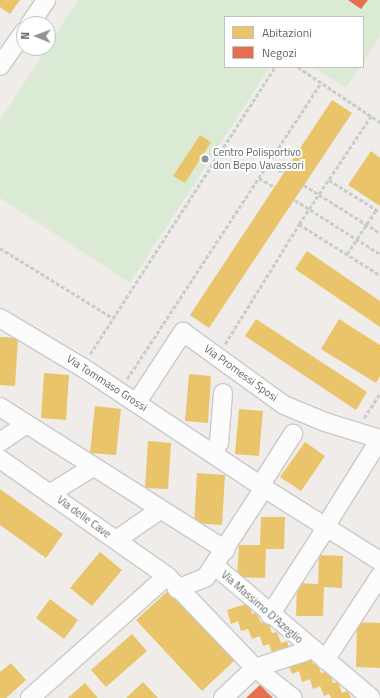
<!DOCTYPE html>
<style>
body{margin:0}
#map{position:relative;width:380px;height:698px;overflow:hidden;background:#efece9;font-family:"Titillium Web",sans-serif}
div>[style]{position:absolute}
.green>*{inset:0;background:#dbead4}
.homes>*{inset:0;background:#e9c46a}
.shops>*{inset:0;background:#e76f51}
.path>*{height:2.5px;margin-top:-1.25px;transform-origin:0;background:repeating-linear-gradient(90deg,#c8ceca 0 4px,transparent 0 6px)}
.roads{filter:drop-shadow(1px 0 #c9cac9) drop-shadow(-1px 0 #c9cac9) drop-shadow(0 1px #c9cac9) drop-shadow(0 -1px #c9cac9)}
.street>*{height:18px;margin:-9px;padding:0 9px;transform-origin:9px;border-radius:9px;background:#fdfcfc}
.dots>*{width:11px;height:11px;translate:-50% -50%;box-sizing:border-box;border:2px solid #fff;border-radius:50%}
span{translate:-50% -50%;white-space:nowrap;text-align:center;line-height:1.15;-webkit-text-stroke:4px #fff;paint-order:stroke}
.poi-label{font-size:11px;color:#5e6468}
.left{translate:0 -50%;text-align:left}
.street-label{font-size:11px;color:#5e6468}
.legend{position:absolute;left:224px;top:16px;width:140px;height:52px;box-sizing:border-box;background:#fff;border:1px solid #bfc1c3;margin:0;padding:5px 7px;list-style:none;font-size:12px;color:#5e6468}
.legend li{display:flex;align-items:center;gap:8px;height:20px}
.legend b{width:20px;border:1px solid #bfc1c3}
.north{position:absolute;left:16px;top:16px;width:40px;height:40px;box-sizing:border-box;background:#fff;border:1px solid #bfc1c3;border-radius:50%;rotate:271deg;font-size:11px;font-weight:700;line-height:16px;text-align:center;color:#5e6468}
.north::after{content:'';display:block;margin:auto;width:14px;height:18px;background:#919495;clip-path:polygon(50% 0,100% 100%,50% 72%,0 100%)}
</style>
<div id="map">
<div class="green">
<div style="clip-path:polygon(evenodd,78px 0,348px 0,361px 9px,368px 0,380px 0,380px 36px,363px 62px,363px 17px,225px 17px,225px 67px,270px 67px,130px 283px,0 198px,0 120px,78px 0,200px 135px,211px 142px,184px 183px,174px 175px,200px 135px)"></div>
<div style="clip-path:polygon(314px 67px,360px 67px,346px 88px)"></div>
</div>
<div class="homes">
<div style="clip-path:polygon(0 0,20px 0,10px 14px,0 7px)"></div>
<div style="clip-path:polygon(332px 100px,352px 113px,209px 328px,190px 315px)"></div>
<div style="clip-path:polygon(200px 135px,211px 142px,185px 183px,173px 176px)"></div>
<div style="clip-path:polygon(371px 151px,380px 158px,380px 206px,348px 185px)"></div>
<div style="clip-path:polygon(307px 251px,380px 301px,380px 327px,295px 269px)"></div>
<div style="clip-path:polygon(256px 319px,367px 392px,356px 410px,245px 336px)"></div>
<div style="clip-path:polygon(339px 319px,380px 345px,380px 376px,376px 383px,321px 349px)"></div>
<div style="clip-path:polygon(0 337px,18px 338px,15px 386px,0 385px)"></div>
<div style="clip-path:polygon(44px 373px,69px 375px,66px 420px,41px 418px)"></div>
<div style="clip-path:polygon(189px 374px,211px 376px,208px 423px,185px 421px)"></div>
<div style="clip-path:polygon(95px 406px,121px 409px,116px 455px,90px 453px)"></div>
<div style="clip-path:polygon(239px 409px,263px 411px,259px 456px,235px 454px)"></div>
<div style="clip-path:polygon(148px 441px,171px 443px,168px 489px,145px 488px)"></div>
<div style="clip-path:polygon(305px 442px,325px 456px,301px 491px,280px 477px)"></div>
<div style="clip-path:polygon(197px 473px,225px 475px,222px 525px,194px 523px)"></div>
<div style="clip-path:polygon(0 489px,63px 534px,46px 558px,0 525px)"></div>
<div style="clip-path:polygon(261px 517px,285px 517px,284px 549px,266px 549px,265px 578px,237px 577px,239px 545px,260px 545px)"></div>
<div style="clip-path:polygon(100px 552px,122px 570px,92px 606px,70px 588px)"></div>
<div style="clip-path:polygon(319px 555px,343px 556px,342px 588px,324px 587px,323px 616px,296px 616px,297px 583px,318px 584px)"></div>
<div style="clip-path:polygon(170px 589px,235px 660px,202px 691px,136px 620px)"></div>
<div style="clip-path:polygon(50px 599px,78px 620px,64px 639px,36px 618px)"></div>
<div style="clip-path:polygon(249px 603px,252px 614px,257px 613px,261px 623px,268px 621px,272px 633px,277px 632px,281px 643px,287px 641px,290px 650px,273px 656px,269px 644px,263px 646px,260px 636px,252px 639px,248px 629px,241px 631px,238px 621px,231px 624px,227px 610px)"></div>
<div style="clip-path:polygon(357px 622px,380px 623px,380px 668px,356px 667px)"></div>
<div style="clip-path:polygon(132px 634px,147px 651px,106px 687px,91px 670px)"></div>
<div style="clip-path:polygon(309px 653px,313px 664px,318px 663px,321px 673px,329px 671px,333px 683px,338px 682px,342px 693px,348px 691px,351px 698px,331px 698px,329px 694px,324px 696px,320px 686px,313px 689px,310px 679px,302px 682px,299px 671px,292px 674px,287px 661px)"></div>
<div style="clip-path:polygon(11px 663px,26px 680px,6px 698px,0 698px,0 672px)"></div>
<div style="clip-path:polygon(143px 682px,158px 698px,126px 698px)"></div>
<div style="clip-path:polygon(85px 683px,98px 698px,68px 698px)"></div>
</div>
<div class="shops">
<div style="clip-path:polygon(348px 0,368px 0,361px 9px)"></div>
<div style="clip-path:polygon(260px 685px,273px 698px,246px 698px)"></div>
</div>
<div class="path">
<div style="left:298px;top:67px;width:99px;rotate:33.9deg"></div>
<div style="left:268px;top:163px;width:19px;rotate:32deg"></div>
<div style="left:259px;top:178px;width:17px;rotate:31deg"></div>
<div style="left:329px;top:180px;width:60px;rotate:32.1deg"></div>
<div style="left:304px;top:185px;width:90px;rotate:32.3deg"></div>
<div style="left:295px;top:200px;width:101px;rotate:32.4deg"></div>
<div style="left:299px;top:224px;width:96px;rotate:32.2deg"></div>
<div style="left:0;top:248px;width:133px;rotate:31.8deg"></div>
<div style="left:347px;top:254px;width:53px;rotate:-56.6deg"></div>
<div style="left:225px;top:344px;width:141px;rotate:-58.3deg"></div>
<div style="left:299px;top:224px;width:130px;rotate:-56.3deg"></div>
<div style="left:90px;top:354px;width:341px;rotate:-57.2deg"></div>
<div style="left:127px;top:379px;width:355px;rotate:-56.8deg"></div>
<div style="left:364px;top:418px;width:30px;rotate:-57deg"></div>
</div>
<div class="roads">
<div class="street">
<div style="left:30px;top:24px;width:29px;rotate:-56deg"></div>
<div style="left:0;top:66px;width:42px;rotate:-54.8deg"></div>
<div style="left:0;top:318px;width:96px;rotate:30.9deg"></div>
<div style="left:82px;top:367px;width:219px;rotate:33.6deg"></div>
<div style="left:264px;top:488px;width:137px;rotate:32.2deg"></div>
<div style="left:137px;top:402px;width:84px;rotate:-56.7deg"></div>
<div style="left:183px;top:332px;width:125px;rotate:35.9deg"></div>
<div style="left:284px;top:405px;width:44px;rotate:22.5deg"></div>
<div style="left:325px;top:422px;width:58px;rotate:17.2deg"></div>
<div style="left:0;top:407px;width:267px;rotate:32.4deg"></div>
<div style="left:0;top:442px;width:32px;rotate:-34deg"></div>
<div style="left:212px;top:453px;width:12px;rotate:-55deg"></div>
<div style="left:219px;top:443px;width:50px;rotate:-85.4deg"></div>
<div style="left:0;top:459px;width:204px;rotate:35deg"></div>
<div style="left:167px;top:576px;width:127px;rotate:46.3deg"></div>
<div style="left:255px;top:668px;width:48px;rotate:38.3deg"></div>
<div style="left:260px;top:486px;width:62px;rotate:-57.6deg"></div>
<div style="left:51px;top:493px;width:49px;rotate:-31.8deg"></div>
<div style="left:325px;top:527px;width:104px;rotate:-58deg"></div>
<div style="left:116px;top:540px;width:53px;rotate:-34.3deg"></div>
<div style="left:215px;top:566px;width:204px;rotate:40.2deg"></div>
<div style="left:177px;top:589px;width:31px;rotate:-22deg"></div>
<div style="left:206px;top:577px;width:106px;rotate:-56.9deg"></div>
<div style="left:270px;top:615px;width:103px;rotate:-57.2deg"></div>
<div style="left:325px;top:660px;width:100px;rotate:-56.8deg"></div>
<div style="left:30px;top:698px;width:183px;rotate:-41.7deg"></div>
<div style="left:223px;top:698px;width:44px;rotate:-43.2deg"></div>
<div style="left:255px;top:668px;width:52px;rotate:-18.1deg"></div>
<div style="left:304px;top:652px;width:6px;rotate:-39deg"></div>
</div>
</div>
<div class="dots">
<div style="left:205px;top:159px;background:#919495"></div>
</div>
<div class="poi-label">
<span class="left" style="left:213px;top:159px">Centro Polisportivo<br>don Bepo Vavassori</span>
</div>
<div class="street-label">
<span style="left:241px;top:373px;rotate:36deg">Via Promessi Sposi</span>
<span style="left:107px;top:383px;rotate:33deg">Via Tommaso Grossi</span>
<span style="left:84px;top:517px;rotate:36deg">Via delle Cave</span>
<span style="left:262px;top:607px;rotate:41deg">Via Massimo D'Azeglio</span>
</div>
<ul class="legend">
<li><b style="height:11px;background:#e9c46a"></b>Abitazioni</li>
<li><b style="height:11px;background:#e76f51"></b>Negozi</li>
</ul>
<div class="north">N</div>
</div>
